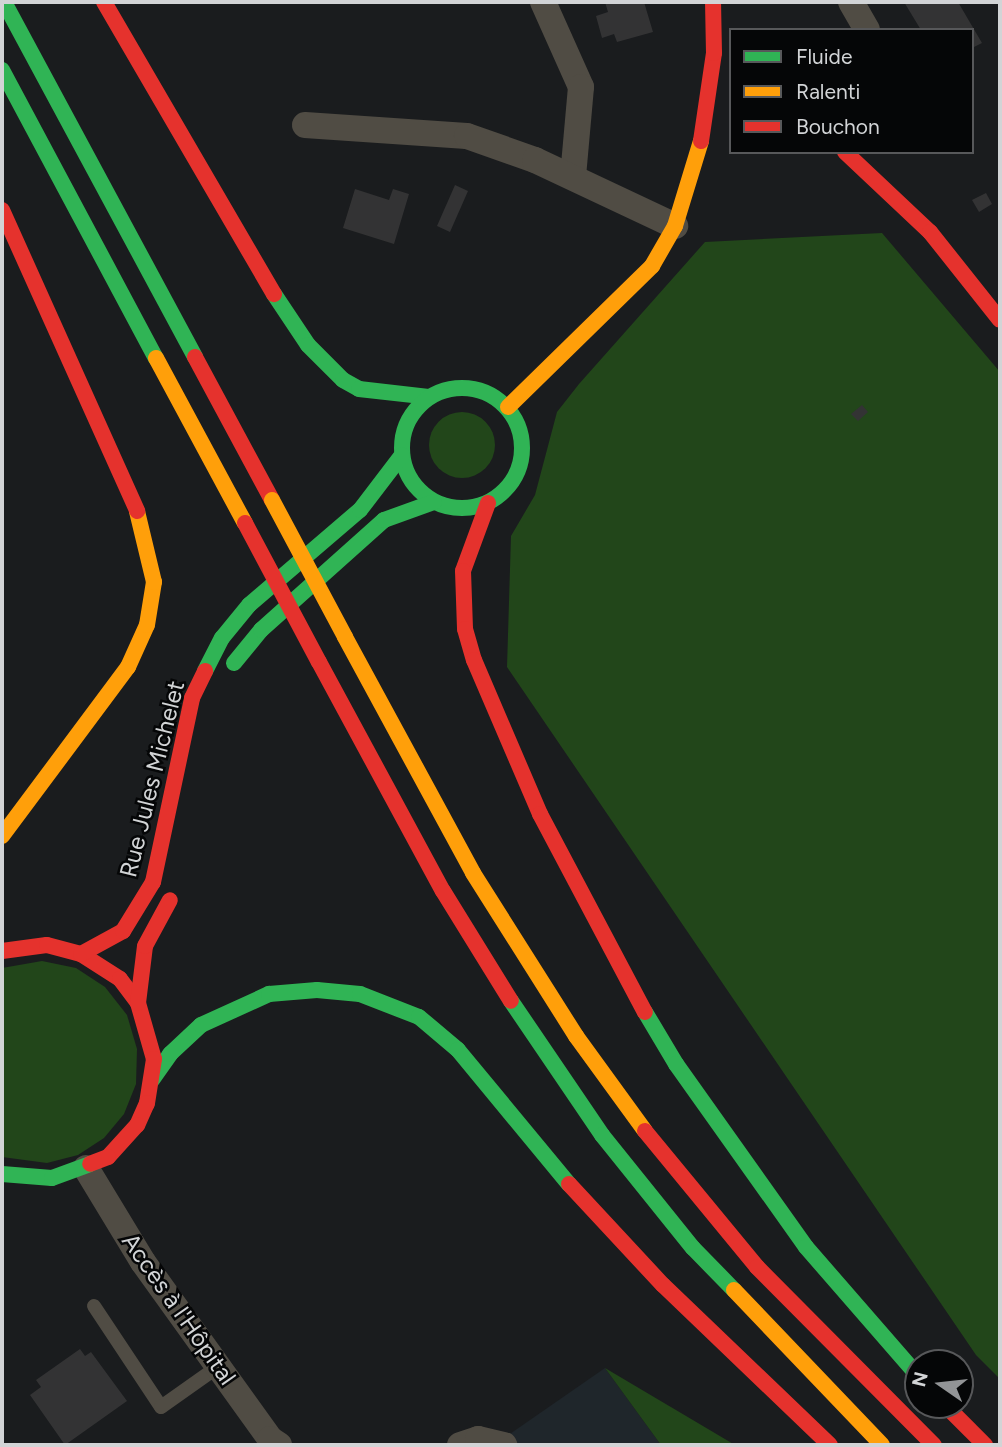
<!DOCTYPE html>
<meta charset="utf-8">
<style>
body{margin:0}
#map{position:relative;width:1002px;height:1447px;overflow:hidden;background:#1a1c1e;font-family:Figtree,sans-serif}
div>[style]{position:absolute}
.built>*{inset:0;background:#1f262b}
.green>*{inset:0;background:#22461a}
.round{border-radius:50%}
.building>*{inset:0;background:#333334}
.lane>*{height:14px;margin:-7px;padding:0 7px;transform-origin:7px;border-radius:7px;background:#504c44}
.street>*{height:26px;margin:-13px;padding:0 13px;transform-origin:13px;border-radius:13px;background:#504c44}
.fast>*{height:16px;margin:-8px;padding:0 8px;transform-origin:8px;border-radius:8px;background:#30b455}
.fast>.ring{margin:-8px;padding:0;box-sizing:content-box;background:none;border:16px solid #30b455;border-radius:50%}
.slow>*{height:16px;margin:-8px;padding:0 8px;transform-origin:8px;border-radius:8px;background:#ff9f0a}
.jam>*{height:16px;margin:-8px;padding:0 8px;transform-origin:8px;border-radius:8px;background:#e5322d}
.slow-bridge>*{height:16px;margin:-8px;padding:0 8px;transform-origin:8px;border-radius:8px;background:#ff9f0a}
.jam-bridge>*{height:16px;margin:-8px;padding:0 8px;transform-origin:8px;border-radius:8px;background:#e5322d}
span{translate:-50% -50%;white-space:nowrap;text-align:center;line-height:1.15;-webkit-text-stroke:5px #050607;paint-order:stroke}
.street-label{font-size:24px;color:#d2d4d6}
.frame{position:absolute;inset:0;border:4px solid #d2d4d6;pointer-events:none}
.legend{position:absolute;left:729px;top:28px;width:245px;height:126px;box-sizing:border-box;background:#050607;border:2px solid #57585a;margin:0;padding:9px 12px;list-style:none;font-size:21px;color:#d2d4d6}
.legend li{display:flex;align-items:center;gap:14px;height:35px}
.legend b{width:35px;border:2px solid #57585a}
.north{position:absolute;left:904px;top:1349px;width:70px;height:70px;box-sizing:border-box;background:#050607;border:2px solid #57585a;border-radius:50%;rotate:284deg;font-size:19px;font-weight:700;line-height:28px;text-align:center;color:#d2d4d6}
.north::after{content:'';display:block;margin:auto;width:24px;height:32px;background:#929496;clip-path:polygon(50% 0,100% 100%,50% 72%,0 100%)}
</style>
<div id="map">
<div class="built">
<div style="clip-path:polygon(605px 1368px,661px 1445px,494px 1445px)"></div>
</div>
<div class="green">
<div style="clip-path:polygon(882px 233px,1000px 372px,1000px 1379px,976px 1355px,507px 667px,511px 536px,535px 495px,557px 412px,579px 384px,705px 242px)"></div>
<div class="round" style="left:429px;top:412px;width:66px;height:66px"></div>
<div style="clip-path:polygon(42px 961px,76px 968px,105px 987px,127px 1015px,137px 1049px,136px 1084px,124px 1114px,104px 1138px,78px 1155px,47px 1163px,2px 1157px,2px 968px)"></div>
<div style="clip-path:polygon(605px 1368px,735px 1445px,661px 1445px)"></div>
</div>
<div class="building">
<div style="clip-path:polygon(605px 2px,644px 2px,653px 32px,617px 42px,614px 34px,602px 38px,596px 16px,608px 12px)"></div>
<div style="clip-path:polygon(904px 2px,958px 2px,982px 43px,972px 48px,972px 30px,921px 30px)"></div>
<div style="clip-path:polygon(455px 185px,468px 191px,450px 232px,437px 226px)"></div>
<div style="clip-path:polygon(355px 189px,389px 200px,393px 189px,409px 194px,394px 244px,343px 228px)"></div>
<div style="clip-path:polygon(986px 193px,992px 204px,979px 212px,972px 200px)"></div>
<div style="clip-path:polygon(862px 405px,868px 412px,858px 421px,851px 414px)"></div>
<div style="clip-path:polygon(80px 1349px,85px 1356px,91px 1352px,127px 1401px,65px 1445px,30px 1395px,41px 1387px,36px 1380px)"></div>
</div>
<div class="lane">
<div style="left:94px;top:1306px;width:121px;rotate:56.4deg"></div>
<div style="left:161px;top:1407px;width:71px;rotate:-35.3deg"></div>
</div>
<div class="street">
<div style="left:543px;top:2px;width:93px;rotate:65.9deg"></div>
<div style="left:581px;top:87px;width:89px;rotate:95.1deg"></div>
<div style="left:851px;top:2px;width:32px;rotate:60deg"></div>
<div style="left:305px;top:125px;width:162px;rotate:3.9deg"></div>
<div style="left:467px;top:136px;width:72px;rotate:19.4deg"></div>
<div style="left:535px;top:160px;width:155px;rotate:25.2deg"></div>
<div style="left:86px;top:1168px;width:110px;rotate:58.8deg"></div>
<div style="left:143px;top:1262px;width:218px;rotate:54.3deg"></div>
<div style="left:270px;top:1439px;width:11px;rotate:34deg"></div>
<div style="left:460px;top:1445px;width:19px;rotate:-18deg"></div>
<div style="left:478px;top:1439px;width:27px;rotate:13deg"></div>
</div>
<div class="fast">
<div style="left:4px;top:2px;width:403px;rotate:61.7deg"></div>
<div style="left:2px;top:70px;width:327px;rotate:61.9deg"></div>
<div style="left:274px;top:294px;width:61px;rotate:56.3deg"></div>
<div style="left:308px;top:345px;width:49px;rotate:45deg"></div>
<div style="left:343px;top:380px;width:18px;rotate:29deg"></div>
<div style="left:359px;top:389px;width:70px;rotate:6.5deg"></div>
<div class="ring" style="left:402px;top:388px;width:104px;height:104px"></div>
<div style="left:234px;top:663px;width:43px;rotate:-50.7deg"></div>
<div style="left:261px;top:630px;width:165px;rotate:-41.8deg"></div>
<div style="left:384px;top:520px;width:53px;rotate:-19.8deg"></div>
<div style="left:205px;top:671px;width:37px;rotate:-63deg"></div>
<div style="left:222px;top:638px;width:43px;rotate:-50.7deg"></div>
<div style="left:249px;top:605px;width:146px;rotate:-40.6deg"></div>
<div style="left:360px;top:510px;width:69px;rotate:-52.6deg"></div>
<div style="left:511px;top:1001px;width:162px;rotate:55.8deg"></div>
<div style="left:602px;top:1135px;width:145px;rotate:51.2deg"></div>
<div style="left:693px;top:1248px;width:59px;rotate:45.7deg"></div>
<div style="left:645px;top:1012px;width:61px;rotate:59.2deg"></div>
<div style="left:676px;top:1064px;width:224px;rotate:54.6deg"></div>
<div style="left:806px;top:1247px;width:171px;rotate:49deg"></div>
<div style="left:152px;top:1080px;width:32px;rotate:-55deg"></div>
<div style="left:170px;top:1054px;width:42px;rotate:-43.1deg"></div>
<div style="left:201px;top:1025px;width:75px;rotate:-24.5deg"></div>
<div style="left:269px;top:994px;width:48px;rotate:-4.8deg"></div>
<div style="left:317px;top:990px;width:43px;rotate:5.3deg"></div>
<div style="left:360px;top:994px;width:63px;rotate:21.3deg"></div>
<div style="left:419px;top:1017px;width:51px;rotate:40.2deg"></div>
<div style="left:458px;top:1050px;width:174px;rotate:50.4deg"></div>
<div style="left:2px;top:1174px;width:50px;rotate:4.6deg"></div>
<div style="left:52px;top:1178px;width:40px;rotate:-20.2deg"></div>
</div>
<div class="slow">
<div style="left:156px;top:358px;width:187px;rotate:61.7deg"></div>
<div style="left:508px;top:407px;width:202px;rotate:-44.4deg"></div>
<div style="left:652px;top:266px;width:46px;rotate:-60.1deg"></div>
<div style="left:675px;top:226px;width:89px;rotate:-73deg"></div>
<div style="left:345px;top:637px;width:268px;rotate:61.5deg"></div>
<div style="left:473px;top:873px;width:193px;rotate:57.7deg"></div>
<div style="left:576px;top:1036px;width:117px;rotate:54deg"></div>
<div style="left:2px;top:836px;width:211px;rotate:-53.3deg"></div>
<div style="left:128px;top:667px;width:46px;rotate:-65.7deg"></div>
<div style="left:147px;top:625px;width:44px;rotate:-80.8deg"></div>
<div style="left:154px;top:582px;width:73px;rotate:-103.5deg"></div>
<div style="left:734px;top:1290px;width:214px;rotate:46.3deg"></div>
</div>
<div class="jam">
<div style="left:104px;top:2px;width:338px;rotate:59.8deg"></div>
<div style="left:701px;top:141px;width:89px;rotate:-81.6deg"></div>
<div style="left:714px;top:53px;width:51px;rotate:-91.1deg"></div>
<div style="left:845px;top:152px;width:117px;rotate:43.3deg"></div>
<div style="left:930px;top:232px;width:112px;rotate:51.5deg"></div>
<div style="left:2px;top:210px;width:330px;rotate:65.8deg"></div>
<div style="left:195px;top:357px;width:162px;rotate:61.7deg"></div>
<div style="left:488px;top:503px;width:72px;rotate:110.2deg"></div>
<div style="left:463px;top:571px;width:58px;rotate:88deg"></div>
<div style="left:465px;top:629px;width:32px;rotate:74deg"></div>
<div style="left:474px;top:660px;width:168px;rotate:66.8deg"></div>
<div style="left:540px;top:814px;width:224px;rotate:62.1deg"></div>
<div style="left:319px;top:662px;width:260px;rotate:61.6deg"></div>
<div style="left:443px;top:891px;width:129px;rotate:58.3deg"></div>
<div style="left:2px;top:951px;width:45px;rotate:-7.6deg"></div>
<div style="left:47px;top:945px;width:35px;rotate:15deg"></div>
<div style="left:81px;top:954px;width:46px;rotate:32.7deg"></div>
<div style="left:120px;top:979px;width:30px;rotate:53deg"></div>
<div style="left:138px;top:1003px;width:58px;rotate:74.1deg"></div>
<div style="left:154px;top:1059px;width:45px;rotate:99deg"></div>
<div style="left:147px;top:1103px;width:24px;rotate:114deg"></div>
<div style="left:137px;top:1125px;width:43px;rotate:132.2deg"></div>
<div style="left:108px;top:1157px;width:19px;rotate:159deg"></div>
<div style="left:81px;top:954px;width:48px;rotate:-28.7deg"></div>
<div style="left:123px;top:931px;width:57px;rotate:-58.5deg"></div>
<div style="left:153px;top:882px;width:188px;rotate:-78deg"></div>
<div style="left:192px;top:698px;width:30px;rotate:-64deg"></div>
<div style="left:138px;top:1003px;width:57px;rotate:-83deg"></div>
<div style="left:145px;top:946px;width:52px;rotate:-61.5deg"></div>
<div style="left:645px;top:1131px;width:176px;rotate:50.5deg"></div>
<div style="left:757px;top:1267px;width:251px;rotate:45.2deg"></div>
<div style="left:569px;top:1184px;width:138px;rotate:47.1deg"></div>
<div style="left:663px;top:1285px;width:231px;rotate:43.8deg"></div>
<div style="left:945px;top:1405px;width:57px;rotate:45deg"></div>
</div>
<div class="slow-bridge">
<div style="left:272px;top:500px;width:155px;rotate:61.9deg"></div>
</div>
<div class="jam-bridge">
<div style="left:245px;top:523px;width:157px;rotate:62deg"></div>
</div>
<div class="street-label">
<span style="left:152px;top:779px;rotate:-76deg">Rue Jules Michelet</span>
<span style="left:179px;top:1309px;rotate:55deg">Accès à l'Hôpital</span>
</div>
<div class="frame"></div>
<ul class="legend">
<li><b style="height:9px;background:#30b455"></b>Fluide</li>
<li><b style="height:9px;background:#ff9f0a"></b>Ralenti</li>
<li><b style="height:9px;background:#e5322d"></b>Bouchon</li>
</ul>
<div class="north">N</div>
</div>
